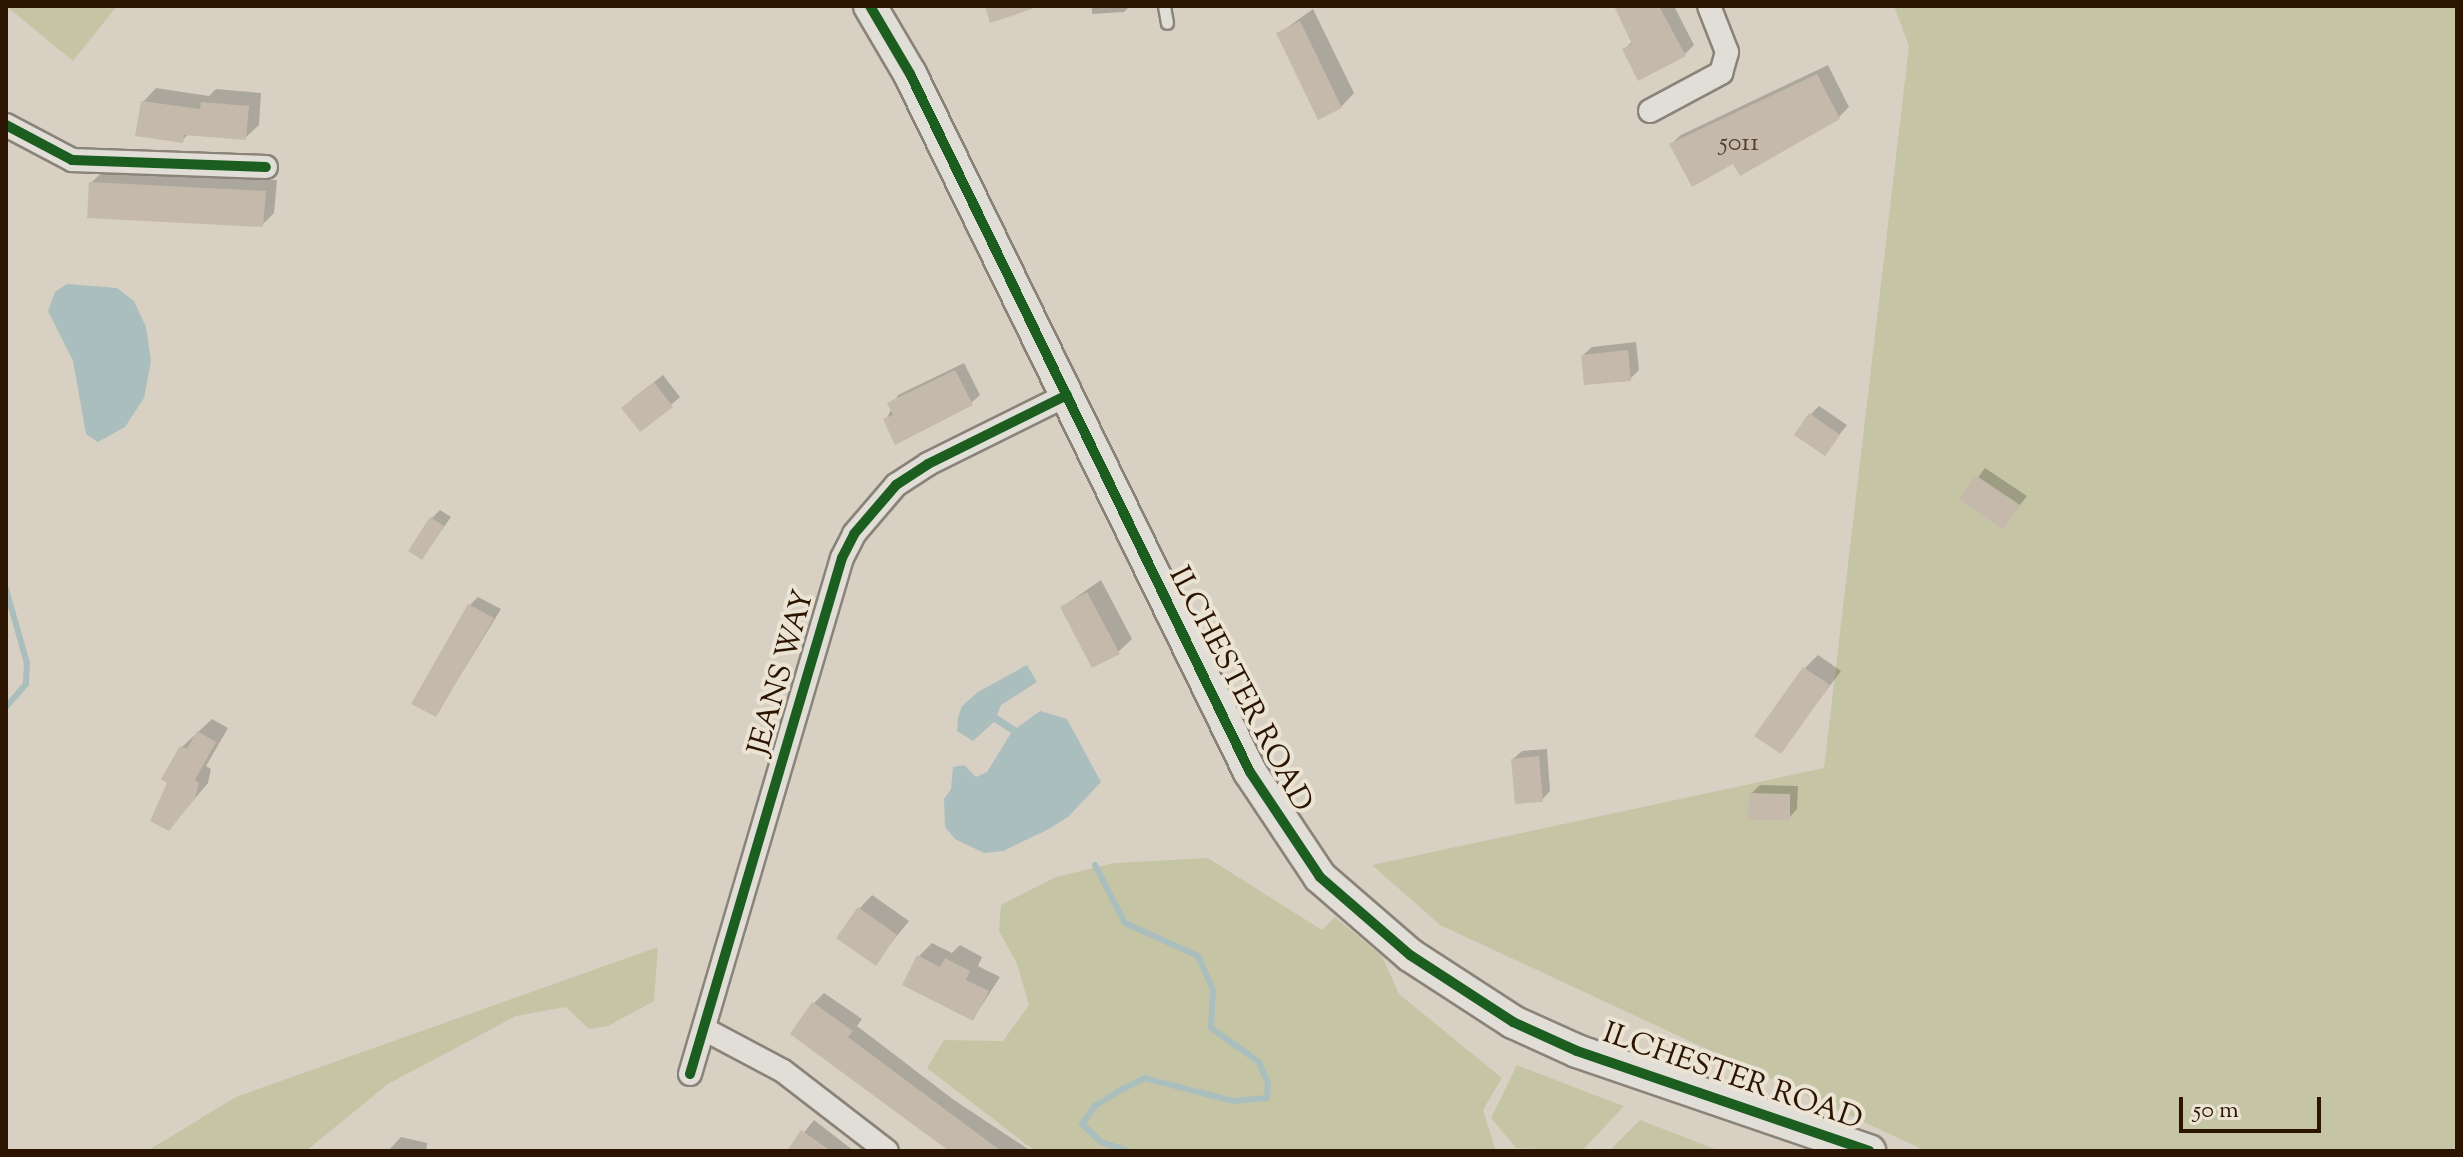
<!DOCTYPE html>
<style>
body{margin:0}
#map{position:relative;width:2463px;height:1157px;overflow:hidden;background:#d8d1c3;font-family:"Sorts Mill Goudy",serif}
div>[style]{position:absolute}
.green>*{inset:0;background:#c5c5a6}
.water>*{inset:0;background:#aabebd}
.shadow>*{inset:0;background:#0003}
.stream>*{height:6px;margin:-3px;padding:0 3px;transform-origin:3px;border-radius:3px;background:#aabebd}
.building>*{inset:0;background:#c5b9ac}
.roads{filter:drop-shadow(2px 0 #8a8379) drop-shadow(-2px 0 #8a8379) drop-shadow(0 2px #8a8379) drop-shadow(0 -2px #8a8379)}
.lane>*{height:11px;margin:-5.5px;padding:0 5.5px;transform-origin:5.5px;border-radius:5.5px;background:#e1ded7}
.street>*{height:22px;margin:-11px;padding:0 11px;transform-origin:11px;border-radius:11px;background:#e1ded7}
.secondary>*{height:32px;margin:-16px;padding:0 16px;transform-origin:16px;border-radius:16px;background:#e1ded7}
.cycleway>*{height:10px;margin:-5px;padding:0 5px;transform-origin:5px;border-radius:5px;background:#1b5e20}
span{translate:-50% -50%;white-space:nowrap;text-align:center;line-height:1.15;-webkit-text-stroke:8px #ebe3d3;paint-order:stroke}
.number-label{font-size:26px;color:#533f2c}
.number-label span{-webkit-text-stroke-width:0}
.street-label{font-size:30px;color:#2c1500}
.frame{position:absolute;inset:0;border:8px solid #2c1500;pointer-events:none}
.scale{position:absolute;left:2179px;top:1097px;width:142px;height:36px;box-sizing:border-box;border:4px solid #2c1500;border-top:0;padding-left:10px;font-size:24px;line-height:28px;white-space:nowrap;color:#2c1500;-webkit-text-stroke:6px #ebe3d3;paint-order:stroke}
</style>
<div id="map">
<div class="green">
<div style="clip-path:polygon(6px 6px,117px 6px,73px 61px)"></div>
<div style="clip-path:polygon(1894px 6px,2457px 6px,2457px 1151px,1926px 1151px,1440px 925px,1372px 865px,1824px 768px,1909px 46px)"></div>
<div style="clip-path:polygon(1208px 858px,1322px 930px,1335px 917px,1382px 956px,1399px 994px,1502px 1078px,1483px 1110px,1496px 1151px,1035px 1151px,927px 1068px,944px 1040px,1003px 1041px,1029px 1005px,1017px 964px,999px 931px,1001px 905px,1056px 877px,1114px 863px)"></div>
<div style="clip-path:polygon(658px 947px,654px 1001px,608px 1026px,589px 1029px,566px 1007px,516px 1016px,388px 1084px,306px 1151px,147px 1151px,236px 1097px)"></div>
<div style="clip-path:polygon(1517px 1065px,1592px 1094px,1624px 1106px,1582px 1151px,1516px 1148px,1491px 1118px)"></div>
<div style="clip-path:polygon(1640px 1120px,1720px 1151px,1609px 1151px)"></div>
</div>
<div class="water">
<div style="clip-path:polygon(67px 284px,117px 288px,134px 301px,146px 327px,151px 361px,144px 398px,125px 427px,98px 442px,86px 434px,73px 361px,48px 311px,55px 292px)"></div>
<div style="clip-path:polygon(1027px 665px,1037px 682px,1001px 705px,997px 715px,1017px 728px,1040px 711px,1067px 719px,1101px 782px,1068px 817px,1047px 830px,1003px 851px,984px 853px,955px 839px,945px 827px,944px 799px,951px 789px,953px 767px,964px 765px,976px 777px,987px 772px,1011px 733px,994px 722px,973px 741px,957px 731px,958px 718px,962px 706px,978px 692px)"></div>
</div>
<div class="shadow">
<div style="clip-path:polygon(1092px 6px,1130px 6px,1124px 12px,1092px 14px)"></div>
<div style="clip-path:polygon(1617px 6px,1674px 6px,1694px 45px,1684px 55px,1624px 49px,1633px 41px)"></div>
<div style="clip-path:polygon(1313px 9px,1354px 93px,1341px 107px,1278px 34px)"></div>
<div style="clip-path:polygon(1828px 65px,1849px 107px,1839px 117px,1734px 161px,1671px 144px,1681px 135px)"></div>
<div style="clip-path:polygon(156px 88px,209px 96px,216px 89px,261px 93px,259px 125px,245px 138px,189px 133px,182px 141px,143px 102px)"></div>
<div style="clip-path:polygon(103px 171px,277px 180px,274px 213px,262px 225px,91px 183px)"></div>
<div style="clip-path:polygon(1636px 342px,1639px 370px,1630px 379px,1583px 355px,1592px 347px)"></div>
<div style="clip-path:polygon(964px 363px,980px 395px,971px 403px,886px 420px,898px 395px)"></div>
<div style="clip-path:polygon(663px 375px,680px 397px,671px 405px,632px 399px)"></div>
<div style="clip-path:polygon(1819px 406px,1847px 425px,1825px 453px,1811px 414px)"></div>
<div style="clip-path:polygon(1985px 468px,2027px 496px,2003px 527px,1962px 499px)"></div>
<div style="clip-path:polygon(440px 510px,451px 517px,422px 558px,432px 518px)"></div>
<div style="clip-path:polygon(1101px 580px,1132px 639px,1118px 652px,1062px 607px)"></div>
<div style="clip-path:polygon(478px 597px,501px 609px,436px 715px,470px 605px)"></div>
<div style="clip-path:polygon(1818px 655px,1841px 671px,1780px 752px,1805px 668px)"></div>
<div style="clip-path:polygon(212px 719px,228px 728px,206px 766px,211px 769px,208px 783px,169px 829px,182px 747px)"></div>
<div style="clip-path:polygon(1547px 749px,1550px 791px,1542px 800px,1513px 759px,1522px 751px)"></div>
<div style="clip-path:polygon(1760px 785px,1798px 786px,1797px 809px,1789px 818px,1751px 794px)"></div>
<div style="clip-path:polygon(872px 895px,909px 921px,875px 963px,859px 909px)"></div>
<div style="clip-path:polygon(932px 943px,952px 953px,960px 945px,982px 957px,978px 966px,1000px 977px,973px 1019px,919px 956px)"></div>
<div style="clip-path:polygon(824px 993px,862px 1019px,857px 1026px,954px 1100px,1031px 1151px,949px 1151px,814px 1003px)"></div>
<div style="clip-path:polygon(814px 1120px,854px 1151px,789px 1151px)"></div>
<div style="clip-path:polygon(401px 1137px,427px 1143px,426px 1151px,388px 1151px)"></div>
</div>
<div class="stream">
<div style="left:6px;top:589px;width:77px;rotate:74.2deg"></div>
<div style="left:27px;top:663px;width:21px;rotate:93deg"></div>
<div style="left:26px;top:684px;width:30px;rotate:131deg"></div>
<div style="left:1095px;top:865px;width:65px;rotate:62.7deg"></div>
<div style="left:1125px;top:923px;width:80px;rotate:24.3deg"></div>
<div style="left:1198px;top:956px;width:36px;rotate:66deg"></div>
<div style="left:1213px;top:989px;width:39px;rotate:93deg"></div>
<div style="left:1211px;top:1028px;width:59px;rotate:35.3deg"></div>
<div style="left:1259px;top:1062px;width:23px;rotate:67deg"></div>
<div style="left:1268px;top:1083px;width:15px;rotate:94deg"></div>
<div style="left:1267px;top:1098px;width:34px;rotate:175deg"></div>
<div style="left:1233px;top:1101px;width:91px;rotate:-165.4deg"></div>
<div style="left:1145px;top:1078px;width:25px;rotate:154deg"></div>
<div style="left:1122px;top:1089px;width:32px;rotate:148deg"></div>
<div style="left:1095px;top:1106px;width:22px;rotate:126deg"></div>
<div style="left:1082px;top:1124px;width:26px;rotate:43deg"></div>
<div style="left:1101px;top:1142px;width:28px;rotate:18deg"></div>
</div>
<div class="building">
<div style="clip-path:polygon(985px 6px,1032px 6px,1032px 9px,990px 23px)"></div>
<div style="clip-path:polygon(1614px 6px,1659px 6px,1686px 56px,1638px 81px,1622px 49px,1632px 44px)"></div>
<div style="clip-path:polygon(1300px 21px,1342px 108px,1318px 120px,1276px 33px)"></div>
<div style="clip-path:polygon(1817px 74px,1840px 119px,1740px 176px,1733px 164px,1692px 187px,1669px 144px)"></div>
<div style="clip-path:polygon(141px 101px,200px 109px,201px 102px,249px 106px,246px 140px,184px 135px,183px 143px,135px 136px)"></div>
<div style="clip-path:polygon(89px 182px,266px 191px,263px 227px,87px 218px)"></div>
<div style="clip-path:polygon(1628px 350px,1631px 381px,1584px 385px,1581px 355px)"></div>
<div style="clip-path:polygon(955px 370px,973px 405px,895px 445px,883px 419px,893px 415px,887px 403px)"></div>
<div style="clip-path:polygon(654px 382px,673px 407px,640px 432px,621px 408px)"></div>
<div style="clip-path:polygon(1809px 413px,1840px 435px,1825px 456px,1794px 435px)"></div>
<div style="clip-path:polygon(1975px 475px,2020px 505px,2003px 530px,1959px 499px)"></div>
<div style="clip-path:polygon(430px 517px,444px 526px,422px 560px,408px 551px)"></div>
<div style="clip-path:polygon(1087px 592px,1120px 654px,1092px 668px,1060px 607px)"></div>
<div style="clip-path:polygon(468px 604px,494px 618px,436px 717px,411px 704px)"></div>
<div style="clip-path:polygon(1803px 667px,1830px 685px,1781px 754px,1754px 736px)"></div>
<div style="clip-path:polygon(197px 731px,216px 742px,195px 780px,199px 783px,195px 798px,169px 831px,150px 821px,167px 783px,161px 779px,180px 746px,187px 749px)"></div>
<div style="clip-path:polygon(1539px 756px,1543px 802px,1515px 804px,1511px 759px)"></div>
<div style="clip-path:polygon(1749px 793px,1790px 794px,1790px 820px,1748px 820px)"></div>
<div style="clip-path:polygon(858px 907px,897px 935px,876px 966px,836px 938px)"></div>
<div style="clip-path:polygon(917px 955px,940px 967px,945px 958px,970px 971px,966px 980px,989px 991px,973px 1021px,902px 985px)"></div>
<div style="clip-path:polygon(812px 1002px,853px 1031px,848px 1037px,1001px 1151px,949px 1151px,790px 1034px)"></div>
<div style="clip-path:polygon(801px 1130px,831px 1151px,787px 1151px)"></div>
</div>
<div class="roads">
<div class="lane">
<div style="left:1164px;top:6px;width:17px;rotate:80deg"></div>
</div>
<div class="street">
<div style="left:1650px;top:111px;width:81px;rotate:-28.2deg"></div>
<div style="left:1721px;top:73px;width:22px;rotate:-74deg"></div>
<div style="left:1727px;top:52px;width:49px;rotate:-111.4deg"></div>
<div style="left:6px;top:125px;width:75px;rotate:27.9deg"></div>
<div style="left:72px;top:160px;width:194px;rotate:2.1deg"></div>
<div style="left:704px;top:1029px;width:89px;rotate:28deg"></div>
<div style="left:783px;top:1071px;width:131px;rotate:37.6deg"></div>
<div style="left:690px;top:1074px;width:538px;rotate:-73.59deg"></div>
<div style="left:842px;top:558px;width:27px;rotate:-63deg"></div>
<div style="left:854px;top:534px;width:65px;rotate:-49.4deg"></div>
<div style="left:896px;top:485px;width:38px;rotate:-33deg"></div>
<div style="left:928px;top:464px;width:155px;rotate:-26.4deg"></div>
</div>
<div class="secondary">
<div style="left:870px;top:6px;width:79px;rotate:59.5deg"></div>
<div style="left:910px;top:74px;width:776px;rotate:64.03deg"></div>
<div style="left:1250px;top:772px;width:126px;rotate:56.3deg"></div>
<div style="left:1320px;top:877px;width:119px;rotate:40.9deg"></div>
<div style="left:1410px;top:955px;width:123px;rotate:33deg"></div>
<div style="left:1513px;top:1022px;width:70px;rotate:24.4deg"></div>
<div style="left:1577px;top:1051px;width:309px;rotate:18.9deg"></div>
</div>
</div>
<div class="cycleway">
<div style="left:870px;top:6px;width:79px;rotate:59.5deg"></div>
<div style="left:910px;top:74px;width:776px;rotate:64.03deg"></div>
<div style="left:1250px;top:772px;width:126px;rotate:56.3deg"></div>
<div style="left:1320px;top:877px;width:119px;rotate:40.9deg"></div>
<div style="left:1410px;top:955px;width:123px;rotate:33deg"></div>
<div style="left:1513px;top:1022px;width:70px;rotate:24.4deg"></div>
<div style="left:1577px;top:1051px;width:309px;rotate:18.9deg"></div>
<div style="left:6px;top:125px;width:75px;rotate:27.9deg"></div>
<div style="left:72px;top:160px;width:194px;rotate:2.1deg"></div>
<div style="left:690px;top:1074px;width:538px;rotate:-73.59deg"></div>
<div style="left:842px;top:558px;width:27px;rotate:-63deg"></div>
<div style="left:854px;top:534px;width:65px;rotate:-49.4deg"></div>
<div style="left:896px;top:485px;width:38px;rotate:-33deg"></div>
<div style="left:928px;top:464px;width:155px;rotate:-26.4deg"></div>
</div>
<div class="number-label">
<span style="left:1739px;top:144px">5011</span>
</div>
<div class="street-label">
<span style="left:783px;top:673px;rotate:-74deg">JEANS WAY</span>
<span style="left:1239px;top:690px;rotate:62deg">ILCHESTER ROAD</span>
<span style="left:1732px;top:1078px;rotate:19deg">ILCHESTER ROAD</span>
</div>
<div class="frame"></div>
<div class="scale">50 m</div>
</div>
